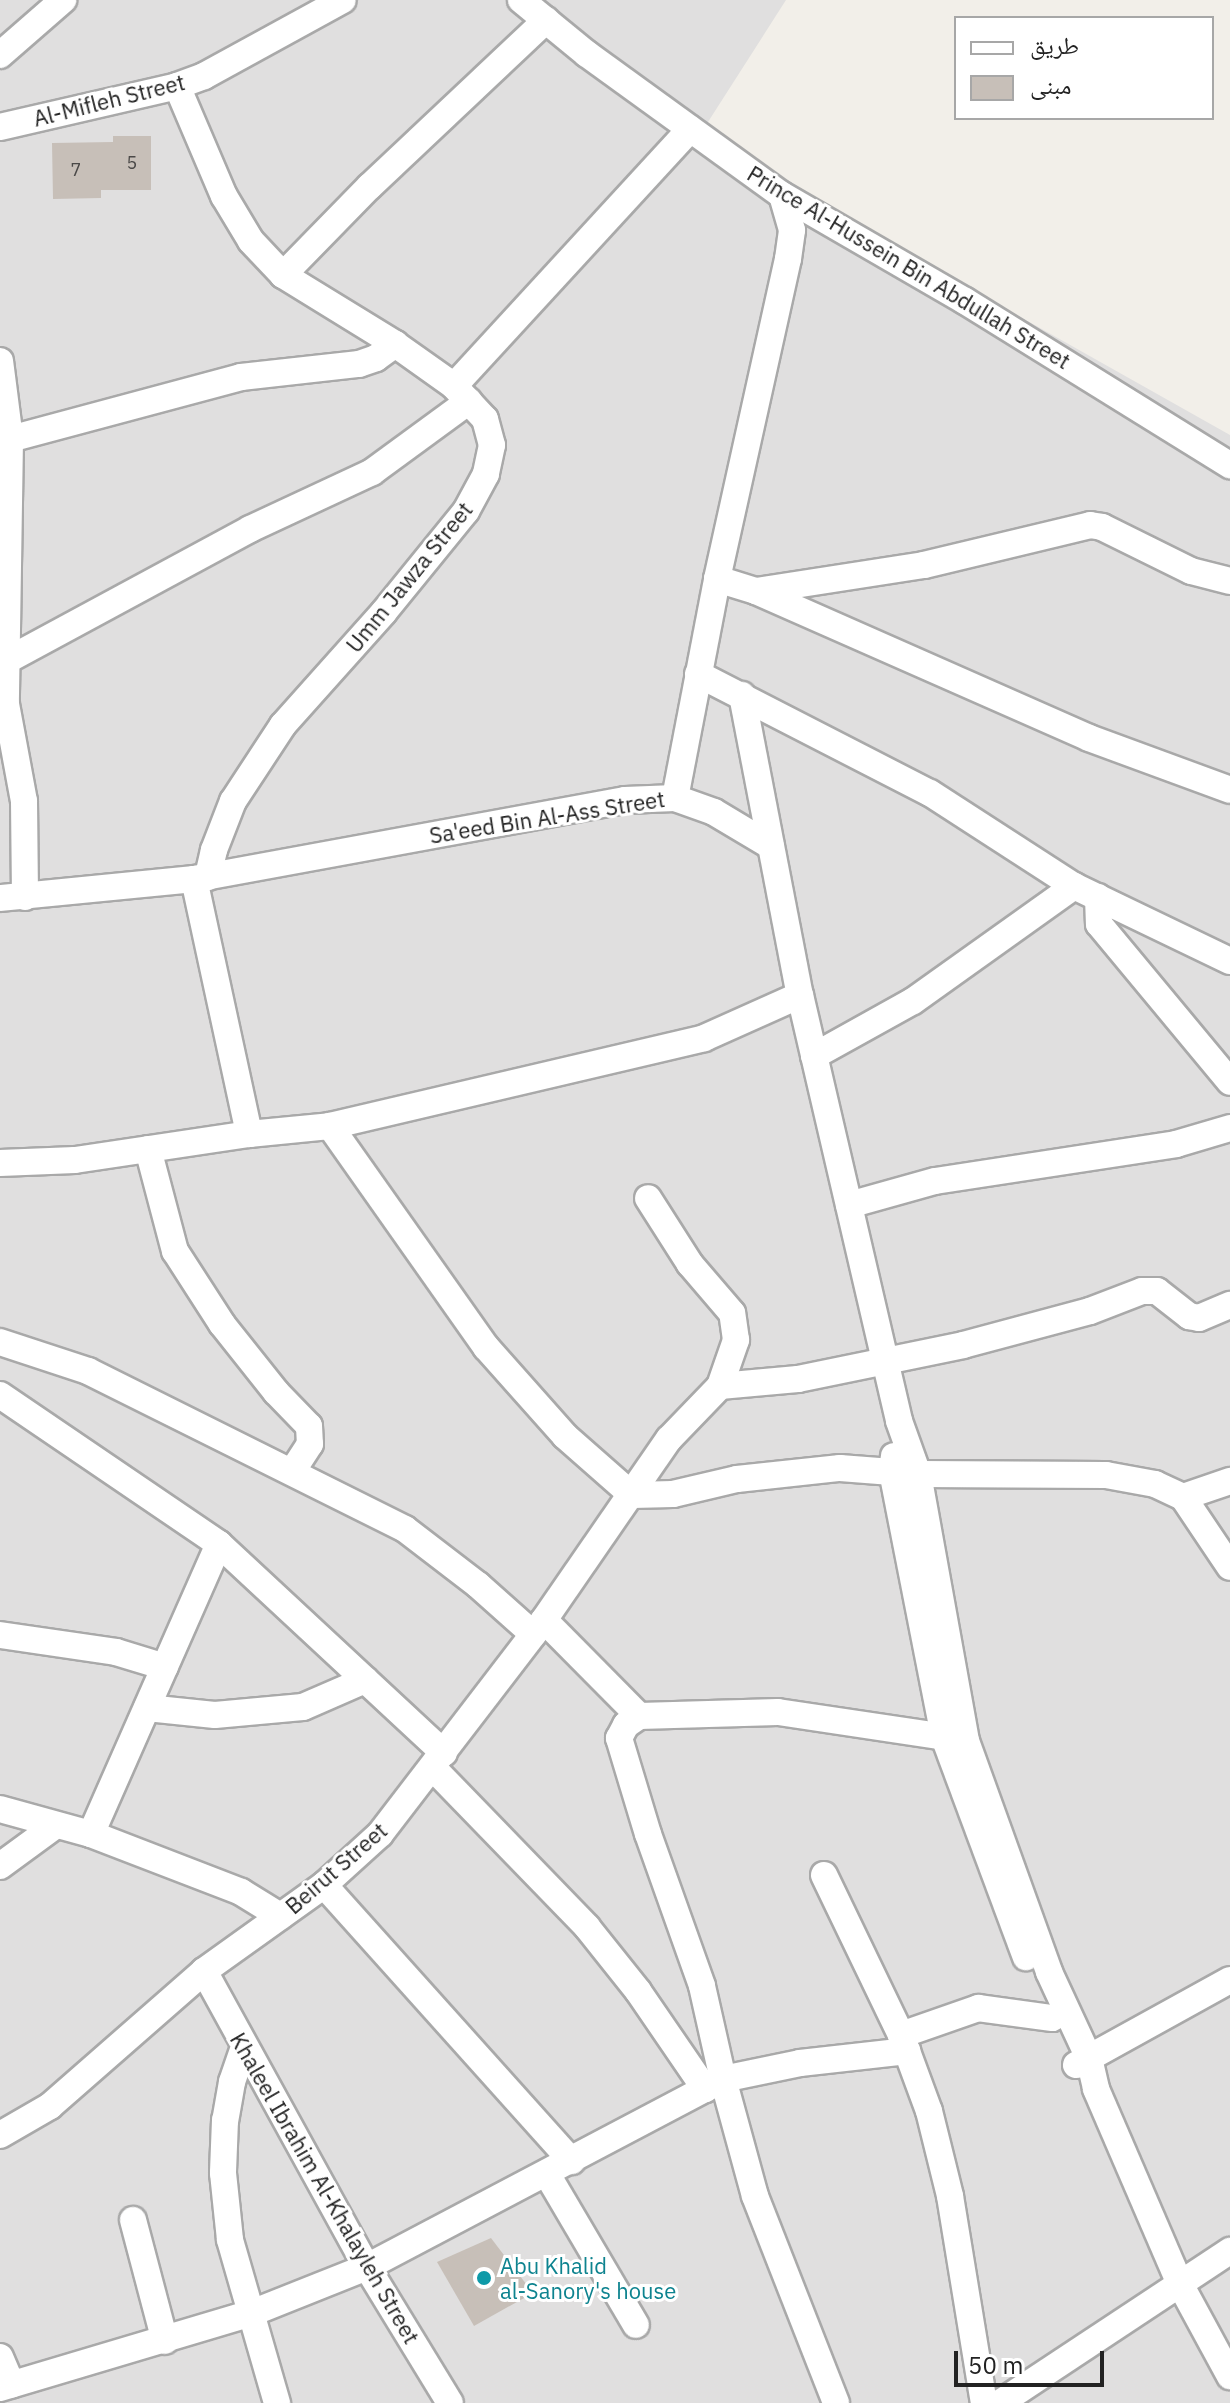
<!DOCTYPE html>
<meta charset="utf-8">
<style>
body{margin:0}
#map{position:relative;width:1230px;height:2403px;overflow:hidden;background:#f2efe9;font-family:"IBM Plex Sans","Noto Naskh Arabic",sans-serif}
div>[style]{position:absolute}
.residential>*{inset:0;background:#e0dfdf}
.building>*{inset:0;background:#c7bfb8}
.roads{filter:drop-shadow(2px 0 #a9a9a9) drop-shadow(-2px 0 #a9a9a9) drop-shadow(0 2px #a9a9a9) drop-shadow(0 -2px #a9a9a9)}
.minor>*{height:26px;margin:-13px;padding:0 13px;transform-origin:13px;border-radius:13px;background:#fff}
.dots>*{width:22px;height:22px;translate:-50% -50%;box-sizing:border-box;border:4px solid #fff;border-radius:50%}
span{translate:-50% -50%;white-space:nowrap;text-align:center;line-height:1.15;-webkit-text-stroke:6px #fff;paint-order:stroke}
.number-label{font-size:18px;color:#4b4948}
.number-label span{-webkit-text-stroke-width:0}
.street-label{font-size:22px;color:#222}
.culture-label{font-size:22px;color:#0d838f}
.left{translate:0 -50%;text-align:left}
.legend{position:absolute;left:954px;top:16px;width:260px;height:104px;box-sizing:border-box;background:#fff;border:2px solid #a7a7a7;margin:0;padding:10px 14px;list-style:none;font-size:24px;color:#222}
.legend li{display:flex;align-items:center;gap:16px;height:40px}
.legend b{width:40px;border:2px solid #a7a7a7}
.scale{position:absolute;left:954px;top:2351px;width:150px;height:36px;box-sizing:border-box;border:4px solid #222;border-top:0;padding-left:10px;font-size:24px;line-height:28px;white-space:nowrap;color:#222;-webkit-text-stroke:6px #fff;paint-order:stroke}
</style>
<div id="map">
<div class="residential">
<div style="clip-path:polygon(0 0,786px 0,699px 136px,1230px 435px,1230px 2403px,0 2403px)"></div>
</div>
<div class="building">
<div style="clip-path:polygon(113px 136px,151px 136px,151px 190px,101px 190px,101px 198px,53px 199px,52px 143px,113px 142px)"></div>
<div style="clip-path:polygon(491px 2238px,533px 2293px,474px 2326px,437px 2262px)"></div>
</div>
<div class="roads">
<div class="minor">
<div style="left:521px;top:0;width:85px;rotate:39.3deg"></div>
<div style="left:587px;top:54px;width:241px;rotate:35.9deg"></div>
<div style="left:782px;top:195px;width:211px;rotate:30.1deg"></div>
<div style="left:965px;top:301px;width:312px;rotate:31.8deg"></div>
<div style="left:0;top:55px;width:84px;rotate:-41.1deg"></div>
<div style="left:177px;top:86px;width:120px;rotate:66.9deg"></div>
<div style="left:224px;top:196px;width:52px;rotate:59deg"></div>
<div style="left:251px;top:241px;width:47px;rotate:46.7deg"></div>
<div style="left:283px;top:275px;width:132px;rotate:31.6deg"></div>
<div style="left:395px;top:344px;width:72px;rotate:35.4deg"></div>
<div style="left:454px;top:386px;width:45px;rotate:46.8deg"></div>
<div style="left:485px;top:419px;width:27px;rotate:75deg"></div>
<div style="left:492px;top:445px;width:30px;rotate:102deg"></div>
<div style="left:486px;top:474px;width:42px;rotate:118.4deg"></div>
<div style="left:466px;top:511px;width:130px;rotate:129.1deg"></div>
<div style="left:384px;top:612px;width:152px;rotate:131.8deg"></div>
<div style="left:283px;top:725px;width:91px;rotate:123.3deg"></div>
<div style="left:233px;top:801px;width:53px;rotate:111.2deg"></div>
<div style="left:214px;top:850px;width:28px;rotate:103deg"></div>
<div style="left:0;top:127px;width:182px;rotate:-13deg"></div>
<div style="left:177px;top:86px;width:29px;rotate:-20deg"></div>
<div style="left:204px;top:76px;width:158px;rotate:-28.7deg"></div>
<div style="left:283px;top:275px;width:124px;rotate:-45.7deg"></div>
<div style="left:370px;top:186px;width:242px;rotate:-43.3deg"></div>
<div style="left:0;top:361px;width:79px;rotate:82.7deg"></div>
<div style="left:10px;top:439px;width:265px;rotate:90.9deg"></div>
<div style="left:6px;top:704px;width:99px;rotate:79.5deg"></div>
<div style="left:24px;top:801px;width:96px;rotate:89.4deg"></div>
<div style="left:454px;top:386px;width:349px;rotate:-47.4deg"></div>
<div style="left:10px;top:439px;width:239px;rotate:-15deg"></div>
<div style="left:241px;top:377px;width:119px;rotate:-6.3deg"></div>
<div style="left:359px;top:364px;width:18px;rotate:-19deg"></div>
<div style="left:376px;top:358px;width:24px;rotate:-36deg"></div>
<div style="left:717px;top:579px;width:41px;rotate:17.1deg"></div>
<div style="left:756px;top:591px;width:364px;rotate:23.8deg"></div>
<div style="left:1089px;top:738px;width:150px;rotate:20.2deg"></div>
<div style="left:756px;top:591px;width:170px;rotate:-8.8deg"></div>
<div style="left:924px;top:565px;width:171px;rotate:-13.5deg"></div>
<div style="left:1090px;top:525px;width:12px;rotate:9deg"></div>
<div style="left:1102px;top:527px;width:99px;rotate:26.3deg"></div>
<div style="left:1191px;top:571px;width:40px;rotate:14.4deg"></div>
<div style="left:6px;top:661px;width:277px;rotate:-28.4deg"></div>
<div style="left:250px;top:529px;width:135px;rotate:-25deg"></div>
<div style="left:372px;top:472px;width:120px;rotate:-36.2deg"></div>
<div style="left:698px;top:674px;width:261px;rotate:27.2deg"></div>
<div style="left:930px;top:793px;width:171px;rotate:32.9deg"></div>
<div style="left:1074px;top:886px;width:173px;rotate:25.7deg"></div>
<div style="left:742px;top:695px;width:306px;rotate:79.1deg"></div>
<div style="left:800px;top:995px;width:437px;rotate:76.9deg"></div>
<div style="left:899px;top:1421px;width:56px;rotate:70.3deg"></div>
<div style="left:918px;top:1474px;width:271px;rotate:79.8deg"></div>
<div style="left:966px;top:1741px;width:245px;rotate:70.2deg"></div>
<div style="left:1049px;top:1972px;width:95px;rotate:65.1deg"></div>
<div style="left:1089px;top:2058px;width:32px;rotate:77deg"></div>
<div style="left:1096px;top:2089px;width:212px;rotate:66.7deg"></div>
<div style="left:1180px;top:2284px;width:105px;rotate:61.5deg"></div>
<div style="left:675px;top:798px;width:41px;rotate:19.7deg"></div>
<div style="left:714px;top:812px;width:66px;rotate:30.8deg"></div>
<div style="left:194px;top:879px;width:261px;rotate:77.8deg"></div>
<div style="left:1098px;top:897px;width:27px;rotate:88deg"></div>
<div style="left:1099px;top:924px;width:205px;rotate:50.3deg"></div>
<div style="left:0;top:898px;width:195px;rotate:-5.6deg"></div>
<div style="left:194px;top:879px;width:438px;rotate:-10.4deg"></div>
<div style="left:625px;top:800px;width:50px;rotate:-2.3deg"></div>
<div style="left:675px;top:798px;width:223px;rotate:-79.1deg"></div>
<div style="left:717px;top:579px;width:328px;rotate:-77.5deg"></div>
<div style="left:788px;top:259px;width:29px;rotate:-82deg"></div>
<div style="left:792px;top:230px;width:36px;rotate:-106deg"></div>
<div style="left:814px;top:1056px;width:113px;rotate:-29.1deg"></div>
<div style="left:913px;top:1001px;width:198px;rotate:-35.5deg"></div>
<div style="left:330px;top:1126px;width:271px;rotate:54.8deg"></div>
<div style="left:486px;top:1347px;width:119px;rotate:48.4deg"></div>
<div style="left:565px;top:1436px;width:89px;rotate:41.4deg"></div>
<div style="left:632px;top:1495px;width:41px;rotate:-1.4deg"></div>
<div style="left:673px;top:1494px;width:66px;rotate:-13.2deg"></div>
<div style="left:737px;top:1479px;width:104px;rotate:-6.1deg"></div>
<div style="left:840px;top:1468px;width:78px;rotate:4.4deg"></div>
<div style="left:918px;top:1474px;width:188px;rotate:0.3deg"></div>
<div style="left:1106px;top:1475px;width:50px;rotate:10.4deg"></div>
<div style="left:1155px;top:1484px;width:31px;rotate:25deg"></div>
<div style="left:1183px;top:1497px;width:84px;rotate:56.1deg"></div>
<div style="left:148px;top:1149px;width:106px;rotate:75.2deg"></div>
<div style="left:175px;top:1251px;width:87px;rotate:57.2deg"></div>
<div style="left:222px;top:1324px;width:87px;rotate:51.5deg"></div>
<div style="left:276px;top:1392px;width:47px;rotate:45.9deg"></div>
<div style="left:309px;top:1426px;width:18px;rotate:87deg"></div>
<div style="left:310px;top:1444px;width:31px;rotate:123deg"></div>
<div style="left:0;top:1163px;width:75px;rotate:-2.3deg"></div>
<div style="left:75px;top:1160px;width:176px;rotate:-8.5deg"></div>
<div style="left:249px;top:1134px;width:81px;rotate:-5.6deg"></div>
<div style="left:330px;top:1126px;width:384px;rotate:-13.2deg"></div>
<div style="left:704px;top:1038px;width:105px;rotate:-24.1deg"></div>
<div style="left:849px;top:1205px;width:89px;rotate:-15.6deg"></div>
<div style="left:935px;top:1181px;width:244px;rotate:-8.7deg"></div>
<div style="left:1176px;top:1144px;width:56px;rotate:-16.5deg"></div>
<div style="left:0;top:1342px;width:93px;rotate:18.2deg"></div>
<div style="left:88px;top:1371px;width:354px;rotate:26.5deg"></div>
<div style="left:405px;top:1529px;width:92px;rotate:37.5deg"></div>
<div style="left:478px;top:1585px;width:74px;rotate:41.7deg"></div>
<div style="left:720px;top:1386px;width:78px;rotate:-5.1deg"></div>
<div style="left:798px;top:1379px;width:168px;rotate:-11.6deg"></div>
<div style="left:963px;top:1345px;width:131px;rotate:-15deg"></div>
<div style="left:1090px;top:1311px;width:56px;rotate:-21deg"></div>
<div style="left:1142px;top:1291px;width:15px"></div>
<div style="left:1157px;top:1291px;width:41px;rotate:38deg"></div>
<div style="left:1189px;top:1316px;width:10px;rotate:11deg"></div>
<div style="left:1199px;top:1318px;width:34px;rotate:-23deg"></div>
<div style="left:0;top:1395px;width:265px;rotate:34.2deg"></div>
<div style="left:219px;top:1544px;width:307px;rotate:42.9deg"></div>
<div style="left:894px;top:1456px;width:15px;rotate:98deg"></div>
<div style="left:892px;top:1471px;width:271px;rotate:78.9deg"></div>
<div style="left:944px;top:1737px;width:235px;rotate:69.6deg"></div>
<div style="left:1183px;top:1497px;width:50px;rotate:-18.8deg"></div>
<div style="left:544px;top:1620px;width:135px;rotate:45.3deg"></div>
<div style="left:639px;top:1716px;width:139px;rotate:-1.6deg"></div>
<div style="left:778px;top:1712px;width:182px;rotate:8.5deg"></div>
<div style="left:0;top:1635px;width:117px;rotate:8.3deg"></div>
<div style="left:116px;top:1652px;width:51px;rotate:17deg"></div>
<div style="left:147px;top:1708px;width:68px;rotate:5.9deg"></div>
<div style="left:215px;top:1715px;width:88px;rotate:-5.2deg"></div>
<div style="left:303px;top:1707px;width:68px;rotate:-23.5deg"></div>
<div style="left:639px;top:1716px;width:16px;rotate:145deg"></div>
<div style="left:626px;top:1725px;width:15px;rotate:118deg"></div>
<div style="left:619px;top:1738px;width:100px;rotate:73.2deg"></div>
<div style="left:648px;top:1834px;width:161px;rotate:70.4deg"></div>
<div style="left:702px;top:1986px;width:95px;rotate:77.3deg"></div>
<div style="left:723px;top:2079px;width:121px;rotate:74.7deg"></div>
<div style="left:755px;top:2196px;width:222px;rotate:68.6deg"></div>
<div style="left:434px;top:1769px;width:220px;rotate:45.9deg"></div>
<div style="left:587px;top:1927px;width:82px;rotate:51.4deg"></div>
<div style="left:638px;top:1991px;width:119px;rotate:55.6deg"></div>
<div style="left:0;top:1809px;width:94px;rotate:15.4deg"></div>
<div style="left:91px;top:1834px;width:317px;rotate:-66.2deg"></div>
<div style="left:91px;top:1834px;width:161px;rotate:21.1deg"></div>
<div style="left:241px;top:1892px;width:46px;rotate:31.6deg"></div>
<div style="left:0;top:1866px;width:69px;rotate:-36.2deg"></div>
<div style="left:824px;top:1875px;width:178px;rotate:64.3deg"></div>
<div style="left:901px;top:2035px;width:81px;rotate:69.8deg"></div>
<div style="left:929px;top:2111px;width:88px;rotate:76.1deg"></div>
<div style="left:950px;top:2196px;width:210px;rotate:80.7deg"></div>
<div style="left:324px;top:1885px;width:371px;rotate:48.1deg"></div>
<div style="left:204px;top:1971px;width:338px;rotate:61.2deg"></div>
<div style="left:367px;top:2267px;width:159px;rotate:58.6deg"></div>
<div style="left:901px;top:2035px;width:82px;rotate:-19.3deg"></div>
<div style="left:978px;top:2008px;width:75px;rotate:7.7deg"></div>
<div style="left:244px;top:2047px;width:37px;rotate:109deg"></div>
<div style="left:232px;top:2082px;width:39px;rotate:100deg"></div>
<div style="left:225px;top:2120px;width:53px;rotate:92.2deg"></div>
<div style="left:223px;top:2173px;width:67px;rotate:84deg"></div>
<div style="left:230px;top:2240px;width:170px;rotate:73.9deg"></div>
<div style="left:1076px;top:2065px;width:176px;rotate:-28.9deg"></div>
<div style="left:0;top:2135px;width:58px;rotate:-30.1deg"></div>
<div style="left:50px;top:2106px;width:205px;rotate:-41.2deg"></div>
<div style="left:204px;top:1971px;width:148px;rotate:-35.6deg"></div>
<div style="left:324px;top:1885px;width:76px;rotate:-42.3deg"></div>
<div style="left:380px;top:1834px;width:270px;rotate:-52.5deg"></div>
<div style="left:544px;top:1620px;width:220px;rotate:-55.4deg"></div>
<div style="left:669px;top:1439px;width:74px;rotate:-46.1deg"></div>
<div style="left:720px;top:1386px;width:49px;rotate:-70.8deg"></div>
<div style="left:736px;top:1340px;width:27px;rotate:-98deg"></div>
<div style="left:732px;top:1313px;width:65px;rotate:-130.6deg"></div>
<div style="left:690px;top:1264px;width:78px;rotate:-122.5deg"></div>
<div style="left:547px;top:2174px;width:175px;rotate:59.5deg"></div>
<div style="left:133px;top:2220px;width:125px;rotate:75.2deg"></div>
<div style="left:0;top:2357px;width:30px;rotate:67deg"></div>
<div style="left:0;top:2388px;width:260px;rotate:-16.6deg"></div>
<div style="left:249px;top:2314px;width:127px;rotate:-21.7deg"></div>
<div style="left:367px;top:2267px;width:403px;rotate:-27.8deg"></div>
<div style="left:723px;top:2079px;width:79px;rotate:-11.7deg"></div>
<div style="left:800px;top:2063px;width:108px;rotate:-6.4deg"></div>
<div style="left:1000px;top:2403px;width:276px;rotate:-33.5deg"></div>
</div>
</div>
<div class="dots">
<div style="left:484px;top:2278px;background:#0f9aa8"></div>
</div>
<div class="number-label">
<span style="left:132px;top:163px">5</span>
<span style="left:76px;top:170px">7</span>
</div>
<div class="street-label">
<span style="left:109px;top:100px;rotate:-14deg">Al-Mifleh Street</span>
<span style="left:909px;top:267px;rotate:31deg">Prince Al-Hussein Bin Abdullah Street</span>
<span style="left:409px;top:577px;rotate:-51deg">Umm Jawza Street</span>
<span style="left:547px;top:817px;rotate:-9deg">Sa'eed Bin Al-Ass Street</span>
<span style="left:336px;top:1868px;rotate:-41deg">Beirut Street</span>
<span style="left:325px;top:2188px;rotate:60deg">Khaleel Ibrahim Al-Khalayleh Street</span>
</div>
<div class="culture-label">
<span class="left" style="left:500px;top:2278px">Abu Khalid<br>al-Sanory's house</span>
</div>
<ul class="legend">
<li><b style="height:10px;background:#fff"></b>طريق</li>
<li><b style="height:22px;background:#c7bfb8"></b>مبنى</li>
</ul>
<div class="scale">50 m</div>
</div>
